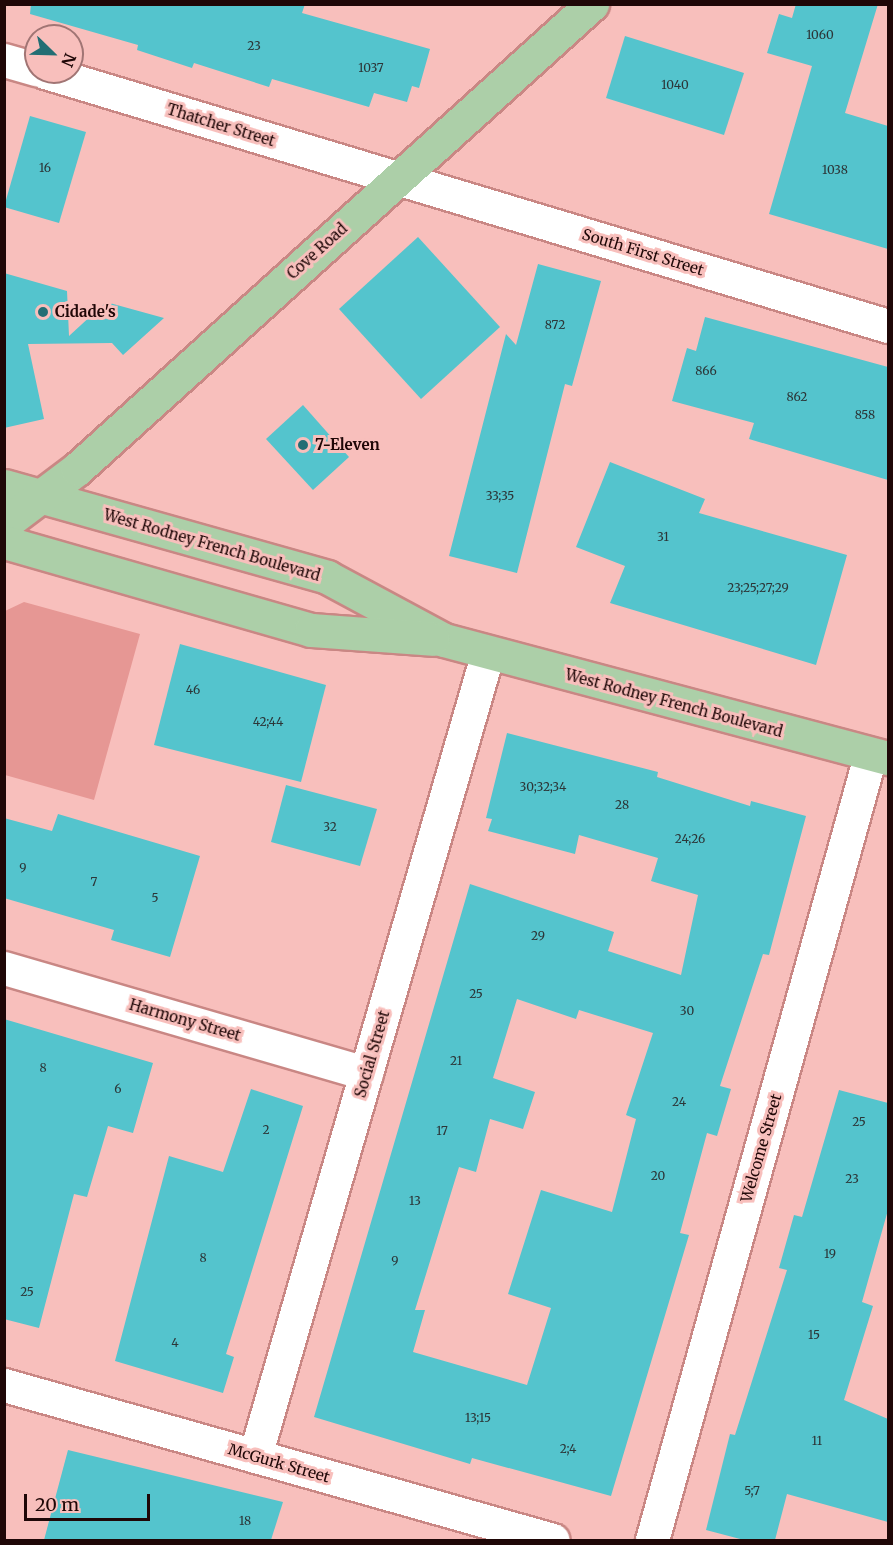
<!DOCTYPE html>
<style>
body{margin:0}
#map{position:relative;width:893px;height:1545px;overflow:hidden;background:#f8bfbc;font-family:Merriweather,serif}
div>[style]{position:absolute}
.green>*{inset:0;background:#e69794}
.building>*{inset:0;background:#54c4cd}
.roads{filter:drop-shadow(2px 0 #c98784) drop-shadow(-2px 0 #c98784) drop-shadow(0 2px #c98784) drop-shadow(0 -2px #c98784)}
.minor>*{height:33px;margin:-16.5px;padding:0 16.5px;transform-origin:16.5px;border-radius:16.5px;background:#fff}
.major>*{height:33px;margin:-16.5px;padding:0 16.5px;transform-origin:16.5px;border-radius:16.5px;background:#accfa8}
.dots>*{width:16px;height:16px;translate:-50% -50%;box-sizing:border-box;border:3px solid #f8bfbc;border-radius:50%}
span{translate:-50% -50%;white-space:nowrap;text-align:center;line-height:1.15;-webkit-text-stroke:6px #f8bfbc;paint-order:stroke}
.number-label{font-size:12px;color:#2c3638}
.number-label span{-webkit-text-stroke-width:0}
.street-label{font-size:15px;color:#1f0707}
.poi-label{font-size:15px;color:#1f0707;font-weight:700}
.left{translate:0 -50%;text-align:left}
.frame{position:absolute;inset:0;border:6px solid #1f0707;pointer-events:none}
.north{position:absolute;left:24px;top:24px;width:60px;height:60px;box-sizing:border-box;background:#f8bfbc;border:2px solid #a17574;border-radius:50%;rotate:113deg;font-size:16px;font-weight:700;line-height:24px;text-align:center;color:#1f0707}
.north::after{content:'';display:block;margin:auto;width:21px;height:27px;background:#236e74;clip-path:polygon(50% 0,100% 100%,50% 72%,0 100%)}
.scale{position:absolute;left:24px;top:1494px;width:126px;height:27px;box-sizing:border-box;border:3px solid #1f0707;border-top:0;padding-left:8px;font-size:18px;line-height:21px;white-space:nowrap;color:#1f0707;-webkit-text-stroke:4px #f8bfbc;paint-order:stroke}
</style>
<div id="map">
<div class="green">
<div style="clip-path:polygon(24px 602px,140px 634px,94px 800px,5px 775px,5px 611px)"></div>
</div>
<div class="building">
<div style="clip-path:polygon(31px 4px,305px 4px,302px 13px,430px 49px,419px 88px,412px 86px,407px 102px,374px 93px,369px 107px,272px 79px,269px 87px,194px 63px,192px 68px,137px 50px,138px 45px,30px 14px)"></div>
<div style="clip-path:polygon(796px 4px,878px 4px,845px 113px,888px 126px,888px 249px,769px 214px,812px 66px,767px 53px,779px 14px,792px 18px)"></div>
<div style="clip-path:polygon(625px 36px,744px 73px,724px 135px,606px 98px)"></div>
<div style="clip-path:polygon(30px 116px,86px 132px,59px 223px,4px 207px)"></div>
<div style="clip-path:polygon(418px 237px,500px 327px,421px 399px,339px 309px)"></div>
<div style="clip-path:polygon(538px 264px,601px 281px,572px 386px,565px 384px,517px 573px,449px 556px,506px 334px,516px 345px)"></div>
<div style="clip-path:polygon(4px 273px,67px 291px,69px 336px,106px 302px,164px 318px,123px 355px,112px 343px,28px 344px,44px 419px,4px 428px)"></div>
<div style="clip-path:polygon(705px 317px,888px 367px,888px 480px,749px 439px,754px 423px,672px 401px,687px 348px,696px 351px)"></div>
<div style="clip-path:polygon(303px 405px,349px 457px,313px 490px,266px 439px)"></div>
<div style="clip-path:polygon(610px 462px,705px 499px,699px 513px,847px 555px,816px 665px,610px 603px,625px 566px,576px 547px)"></div>
<div style="clip-path:polygon(180px 644px,326px 685px,301px 782px,154px 745px)"></div>
<div style="clip-path:polygon(evenodd,507px 733px,658px 772px,657px 777px,750px 806px,751px 801px,806px 816px,769px 955px,763px 954px,720px 1086px,731px 1089px,717px 1136px,707px 1133px,680px 1233px,689px 1235px,611px 1496px,472px 1458px,470px 1464px,314px 1417px,470px 884px,614px 932px,608px 951px,681px 975px,698px 895px,651px 881px,658px 858px,579px 835px,575px 854px,488px 831px,492px 819px,486px 818px,507px 733px,517px 999px,576px 1019px,579px 1010px,653px 1033px,626px 1115px,636px 1119px,612px 1212px,541px 1190px,508px 1294px,551px 1308px,527px 1385px,413px 1352px,425px 1310px,415px 1310px,459px 1167px,476px 1172px,490px 1119px,523px 1129px,535px 1092px,493px 1078px,517px 999px)"></div>
<div style="clip-path:polygon(286px 785px,377px 809px,360px 866px,271px 842px)"></div>
<div style="clip-path:polygon(58px 814px,200px 856px,170px 957px,111px 940px,114px 930px,4px 898px,4px 818px,52px 831px)"></div>
<div style="clip-path:polygon(4px 1019px,153px 1063px,133px 1133px,108px 1126px,87px 1197px,74px 1194px,39px 1328px,4px 1319px)"></div>
<div style="clip-path:polygon(251px 1089px,303px 1106px,226px 1354px,234px 1357px,223px 1393px,115px 1361px,169px 1156px,223px 1172px)"></div>
<div style="clip-path:polygon(839px 1090px,888px 1103px,888px 1210px,862px 1302px,873px 1306px,844px 1400px,888px 1419px,888px 1522px,787px 1494px,775px 1540px,744px 1540px,706px 1530px,730px 1434px,735px 1435px,787px 1270px,779px 1268px,794px 1215px,802px 1217px)"></div>
<div style="clip-path:polygon(68px 1450px,283px 1502px,271px 1540px,44px 1540px)"></div>
</div>
<div class="roads">
<div class="minor">
<div style="left:4px;top:60px;width:33px;rotate:16deg"></div>
<div style="left:45px;top:72px;width:880px;rotate:16.77deg"></div>
<div style="left:4px;top:968px;width:377px;rotate:16.2deg"></div>
<div style="left:4px;top:1385px;width:570px;rotate:15.77deg"></div>
<div style="left:255px;top:1456px;width:837px;rotate:-73.84deg"></div>
<div style="left:652px;top:1540px;width:814px;rotate:-74.46deg"></div>
</div>
<div class="major">
<div style="left:4px;top:486px;width:336px;rotate:15.7deg"></div>
<div style="left:327px;top:577px;width:133px;rotate:28.3deg"></div>
<div style="left:444px;top:640px;width:459px;rotate:14.9deg"></div>
<div style="left:4px;top:524px;width:91px;rotate:-37deg"></div>
<div style="left:77px;top:469px;width:694px;rotate:-42.08deg"></div>
<div style="left:4px;top:542px;width:319px;rotate:16deg"></div>
<div style="left:311px;top:630px;width:122px;rotate:4.2deg"></div>
</div>
</div>
<div class="dots">
<div style="left:43px;top:312px;background:#236e74"></div>
<div style="left:303px;top:445px;background:#236e74"></div>
</div>
<div class="number-label">
<span style="left:820px;top:35px">1060</span>
<span style="left:254px;top:46px">23</span>
<span style="left:371px;top:68px">1037</span>
<span style="left:675px;top:85px">1040</span>
<span style="left:45px;top:168px">16</span>
<span style="left:835px;top:170px">1038</span>
<span style="left:555px;top:325px">872</span>
<span style="left:706px;top:371px">866</span>
<span style="left:797px;top:397px">862</span>
<span style="left:865px;top:415px">858</span>
<span style="left:500px;top:496px">33;35</span>
<span style="left:663px;top:537px">31</span>
<span style="left:758px;top:588px">23;25;27;29</span>
<span style="left:193px;top:690px">46</span>
<span style="left:268px;top:722px">42;44</span>
<span style="left:543px;top:787px">30;32;34</span>
<span style="left:622px;top:805px">28</span>
<span style="left:330px;top:827px">32</span>
<span style="left:690px;top:839px">24;26</span>
<span style="left:23px;top:868px">9</span>
<span style="left:94px;top:882px">7</span>
<span style="left:155px;top:898px">5</span>
<span style="left:538px;top:936px">29</span>
<span style="left:476px;top:994px">25</span>
<span style="left:687px;top:1011px">30</span>
<span style="left:456px;top:1061px">21</span>
<span style="left:43px;top:1068px">8</span>
<span style="left:118px;top:1089px">6</span>
<span style="left:679px;top:1102px">24</span>
<span style="left:859px;top:1122px">25</span>
<span style="left:266px;top:1130px">2</span>
<span style="left:442px;top:1131px">17</span>
<span style="left:658px;top:1176px">20</span>
<span style="left:852px;top:1179px">23</span>
<span style="left:415px;top:1201px">13</span>
<span style="left:830px;top:1254px">19</span>
<span style="left:203px;top:1258px">8</span>
<span style="left:395px;top:1261px">9</span>
<span style="left:27px;top:1292px">25</span>
<span style="left:814px;top:1335px">15</span>
<span style="left:175px;top:1343px">4</span>
<span style="left:478px;top:1418px">13;15</span>
<span style="left:817px;top:1441px">11</span>
<span style="left:568px;top:1449px">2;4</span>
<span style="left:752px;top:1491px">5;7</span>
<span style="left:245px;top:1521px">18</span>
</div>
<div class="street-label">
<span style="left:221px;top:125px;rotate:17deg">Thatcher Street</span>
<span style="left:317px;top:251px;rotate:-42deg">Cove Road</span>
<span style="left:643px;top:252px;rotate:17deg">South First Street</span>
<span style="left:212px;top:545px;rotate:16deg">West Rodney French Boulevard</span>
<span style="left:674px;top:703px;rotate:15deg">West Rodney French Boulevard</span>
<span style="left:185px;top:1020px;rotate:16deg">Harmony Street</span>
<span style="left:372px;top:1054px;rotate:-74deg">Social Street</span>
<span style="left:761px;top:1148px;rotate:-74deg">Welcome Street</span>
<span style="left:279px;top:1463px;rotate:16deg">McGurk Street</span>
</div>
<div class="poi-label">
<span class="left" style="left:55px;top:312px">Cidade's</span>
<span class="left" style="left:315px;top:445px">7-Eleven</span>
</div>
<div class="frame"></div>
<div class="north">N</div>
<div class="scale">20 m</div>
</div>
